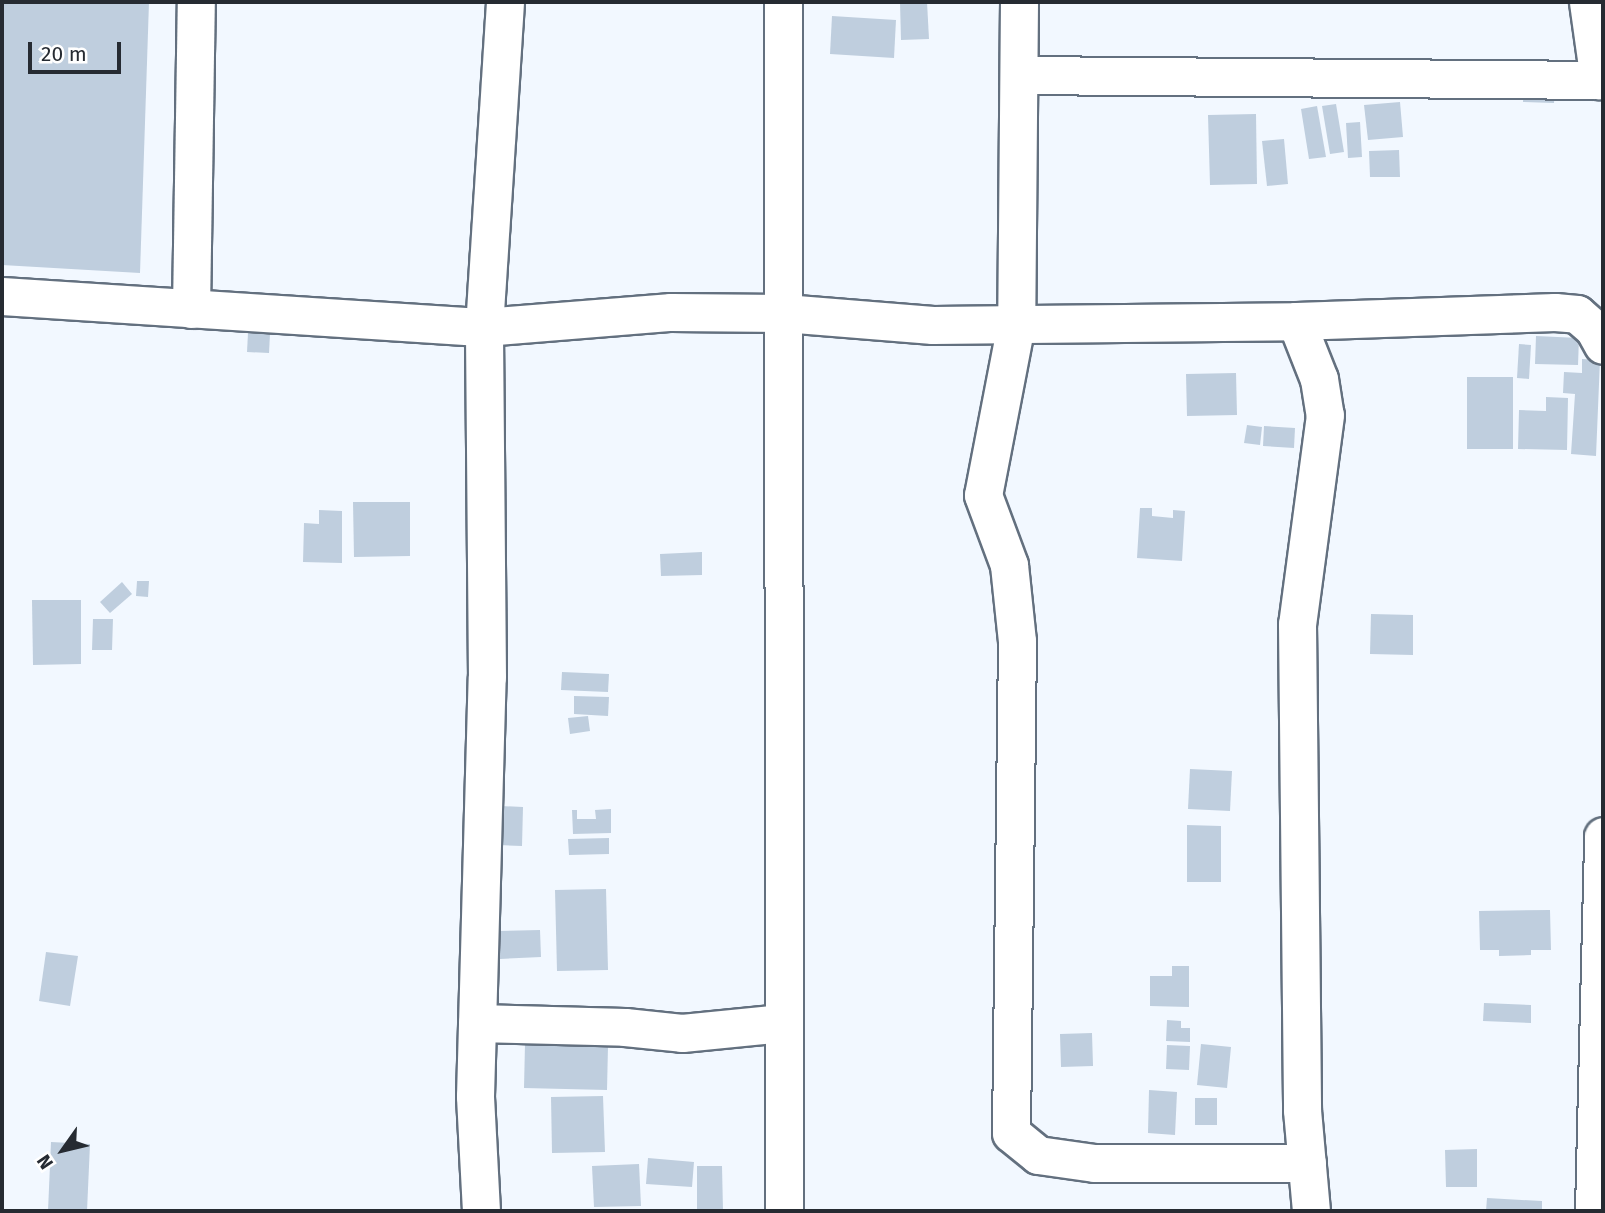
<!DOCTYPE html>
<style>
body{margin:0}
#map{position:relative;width:1605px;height:1213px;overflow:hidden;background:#f2f8ff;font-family:"Fira Sans",sans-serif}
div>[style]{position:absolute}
.building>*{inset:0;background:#bfcede}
.roads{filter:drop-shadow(2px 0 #63707f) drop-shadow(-2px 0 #63707f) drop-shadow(0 2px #63707f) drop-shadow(0 -2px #63707f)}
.minor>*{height:37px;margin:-18.5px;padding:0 18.5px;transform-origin:18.5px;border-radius:18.5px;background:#fff}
span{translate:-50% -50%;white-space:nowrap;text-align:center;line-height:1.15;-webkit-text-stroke:6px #fff;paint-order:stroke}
.frame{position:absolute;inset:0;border:4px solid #262b32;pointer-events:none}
.north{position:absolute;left:28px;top:1115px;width:70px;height:70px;-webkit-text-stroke:5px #fff;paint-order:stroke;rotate:236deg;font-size:19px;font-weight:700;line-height:28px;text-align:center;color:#262b32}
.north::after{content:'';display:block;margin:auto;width:24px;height:32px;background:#262b32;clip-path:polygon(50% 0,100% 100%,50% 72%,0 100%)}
.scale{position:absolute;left:28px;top:42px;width:93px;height:32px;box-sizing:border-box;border:4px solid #262b32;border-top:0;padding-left:9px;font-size:21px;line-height:24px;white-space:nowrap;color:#262b32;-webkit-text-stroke:5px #fff;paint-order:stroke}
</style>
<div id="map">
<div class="building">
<div style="clip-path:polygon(2px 2px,149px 2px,140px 273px,2px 265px)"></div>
<div style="clip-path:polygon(900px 2px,927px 2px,929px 39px,901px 40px)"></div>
<div style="clip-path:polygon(832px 16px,896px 20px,894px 58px,830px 54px)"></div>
<div style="clip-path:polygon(1524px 85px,1555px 85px,1554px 103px,1523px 102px)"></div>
<div style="clip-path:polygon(1400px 102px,1403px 137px,1368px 140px,1364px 105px)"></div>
<div style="clip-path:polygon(1336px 104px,1344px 152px,1330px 154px,1322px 106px)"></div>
<div style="clip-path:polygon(1317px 106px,1326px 157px,1309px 159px,1301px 109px)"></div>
<div style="clip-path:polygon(1256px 114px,1257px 184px,1210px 185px,1208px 115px)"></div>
<div style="clip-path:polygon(1360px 122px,1362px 157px,1348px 158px,1346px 123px)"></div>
<div style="clip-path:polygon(1284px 139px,1288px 184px,1267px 186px,1262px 141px)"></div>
<div style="clip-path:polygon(1399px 150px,1400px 177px,1370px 177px,1369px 151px)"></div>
<div style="clip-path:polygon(248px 333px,270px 334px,269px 353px,247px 352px)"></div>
<div style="clip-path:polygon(1536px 336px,1579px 338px,1578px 365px,1535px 364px)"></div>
<div style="clip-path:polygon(1519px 344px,1531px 345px,1529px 379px,1517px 378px)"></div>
<div style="clip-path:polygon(1582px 359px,1600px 360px,1596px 456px,1571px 454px,1575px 394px,1563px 393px,1564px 372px,1582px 373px)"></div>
<div style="clip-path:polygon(1236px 373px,1237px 415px,1187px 416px,1186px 374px)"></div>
<div style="clip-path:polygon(1467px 377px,1513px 377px,1513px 449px,1467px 449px)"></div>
<div style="clip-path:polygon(1546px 397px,1568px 398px,1567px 450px,1518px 449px,1519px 410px,1546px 411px)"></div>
<div style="clip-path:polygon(1247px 425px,1262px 427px,1260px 445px,1244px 443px)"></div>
<div style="clip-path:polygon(1264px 426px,1295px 428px,1294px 448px,1263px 446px)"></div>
<div style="clip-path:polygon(353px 502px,410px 502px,410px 556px,354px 557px)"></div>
<div style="clip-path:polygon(1140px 508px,1152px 508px,1152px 516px,1173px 518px,1173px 510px,1185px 511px,1182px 561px,1137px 558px)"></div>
<div style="clip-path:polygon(319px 510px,342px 511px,342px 563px,303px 562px,304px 523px,319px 524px)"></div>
<div style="clip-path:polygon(702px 552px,702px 575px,661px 576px,660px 554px)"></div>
<div style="clip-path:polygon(137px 581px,149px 581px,148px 597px,136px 596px)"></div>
<div style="clip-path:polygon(122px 582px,132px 594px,110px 613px,100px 602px)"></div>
<div style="clip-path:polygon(32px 600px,81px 600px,81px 664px,33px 665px)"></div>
<div style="clip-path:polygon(1371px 614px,1413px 615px,1413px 655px,1370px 654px)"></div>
<div style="clip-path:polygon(93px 619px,113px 619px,112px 650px,92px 650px)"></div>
<div style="clip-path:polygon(562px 672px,609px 674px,608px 692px,561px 690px)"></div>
<div style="clip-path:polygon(574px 696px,609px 697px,608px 716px,574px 714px)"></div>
<div style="clip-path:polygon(588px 716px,590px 731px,570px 734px,568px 718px)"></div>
<div style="clip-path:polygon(1190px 769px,1232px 771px,1230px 811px,1188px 809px)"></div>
<div style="clip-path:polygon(501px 806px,523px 807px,522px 846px,499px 845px)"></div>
<div style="clip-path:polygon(611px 809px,611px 833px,573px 834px,572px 810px,577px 810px,577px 819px,596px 819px,595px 810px)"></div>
<div style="clip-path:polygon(1187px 825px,1221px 826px,1221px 882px,1187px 882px)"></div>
<div style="clip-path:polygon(609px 838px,609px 854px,569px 855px,568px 839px)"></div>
<div style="clip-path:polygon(606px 889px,608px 970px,557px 971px,555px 890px)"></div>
<div style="clip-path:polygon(1550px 910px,1551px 950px,1531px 950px,1531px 955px,1499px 956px,1499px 950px,1480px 950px,1479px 911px)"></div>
<div style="clip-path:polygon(540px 930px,541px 957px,500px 959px,499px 931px)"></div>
<div style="clip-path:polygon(46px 952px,78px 956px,70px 1006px,39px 1001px)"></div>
<div style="clip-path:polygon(1172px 966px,1189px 966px,1189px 1007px,1150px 1006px,1150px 976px,1172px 976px)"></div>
<div style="clip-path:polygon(1484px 1003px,1531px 1005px,1531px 1023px,1483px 1021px)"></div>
<div style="clip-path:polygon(1167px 1020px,1181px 1021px,1181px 1028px,1190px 1028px,1190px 1042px,1166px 1041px)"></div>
<div style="clip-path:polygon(1092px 1033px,1093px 1066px,1061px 1067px,1060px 1034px)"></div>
<div style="clip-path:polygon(525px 1044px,608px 1046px,607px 1090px,524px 1088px)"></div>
<div style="clip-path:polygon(1201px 1044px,1231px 1047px,1227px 1088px,1197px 1085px)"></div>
<div style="clip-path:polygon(1167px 1045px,1190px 1046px,1189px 1070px,1166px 1069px)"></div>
<div style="clip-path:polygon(1149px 1090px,1177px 1092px,1175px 1135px,1148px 1133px)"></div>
<div style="clip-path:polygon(603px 1096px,605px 1152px,552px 1153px,551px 1097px)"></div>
<div style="clip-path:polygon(1195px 1098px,1217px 1098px,1217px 1125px,1195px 1125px)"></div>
<div style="clip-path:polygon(51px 1142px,90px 1144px,87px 1211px,48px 1211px)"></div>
<div style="clip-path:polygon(1477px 1149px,1477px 1187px,1446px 1187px,1445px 1150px)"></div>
<div style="clip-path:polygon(648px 1158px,694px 1162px,692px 1187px,646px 1184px)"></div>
<div style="clip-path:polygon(639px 1164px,641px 1206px,594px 1207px,592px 1166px)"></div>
<div style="clip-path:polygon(697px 1166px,722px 1166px,723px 1211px,697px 1211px)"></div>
<div style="clip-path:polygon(1487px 1198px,1542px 1201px,1542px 1211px,1486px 1211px)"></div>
</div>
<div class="roads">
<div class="minor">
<div style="left:783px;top:2px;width:1209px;rotate:89.95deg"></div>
<div style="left:1019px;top:2px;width:322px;rotate:90.5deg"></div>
<div style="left:1016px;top:324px;width:174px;rotate:100.9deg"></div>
<div style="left:983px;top:495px;width:75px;rotate:69.6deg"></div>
<div style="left:1009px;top:565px;width:76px;rotate:84deg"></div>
<div style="left:1017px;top:641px;width:492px;rotate:90.7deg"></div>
<div style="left:1011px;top:1133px;width:35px;rotate:39deg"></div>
<div style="left:1038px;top:1155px;width:57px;rotate:8.1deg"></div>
<div style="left:1094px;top:1163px;width:213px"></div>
<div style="left:1588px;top:2px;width:79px;rotate:82deg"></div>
<div style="left:1019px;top:75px;width:584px;rotate:0.49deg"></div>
<div style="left:2px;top:296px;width:483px;rotate:3.7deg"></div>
<div style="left:484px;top:327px;width:188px;rotate:-4.6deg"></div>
<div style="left:671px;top:312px;width:113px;rotate:0.5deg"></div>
<div style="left:784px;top:313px;width:149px;rotate:4.6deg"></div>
<div style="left:933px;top:325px;width:363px;rotate:-0.6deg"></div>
<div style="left:1296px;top:321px;width:259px;rotate:-2deg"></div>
<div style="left:1555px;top:312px;width:22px;rotate:5deg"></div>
<div style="left:1577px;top:314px;width:23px;rotate:41deg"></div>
<div style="left:1594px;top:329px;width:18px;rotate:61deg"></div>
<div style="left:191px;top:309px;width:307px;rotate:-89.1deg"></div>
<div style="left:1296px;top:321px;width:62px;rotate:68.4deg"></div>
<div style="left:1319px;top:379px;width:36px;rotate:81deg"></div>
<div style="left:1325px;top:415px;width:211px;rotate:97.6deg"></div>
<div style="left:1297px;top:624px;width:486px;rotate:89.4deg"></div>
<div style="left:1302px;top:1110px;width:101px;rotate:84.9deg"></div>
<div style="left:477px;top:1023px;width:148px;rotate:1.5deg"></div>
<div style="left:625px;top:1027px;width:57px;rotate:6deg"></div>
<div style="left:682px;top:1033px;width:101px;rotate:-5.7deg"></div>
<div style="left:481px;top:1211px;width:115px;rotate:-93deg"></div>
<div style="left:475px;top:1096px;width:419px;rotate:-88.4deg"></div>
<div style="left:487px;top:677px;width:350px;rotate:-90.5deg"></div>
<div style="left:484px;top:327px;width:326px;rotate:-86.3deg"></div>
<div style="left:1594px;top:1211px;width:375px;rotate:-88.6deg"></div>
</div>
</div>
<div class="frame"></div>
<div class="north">N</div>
<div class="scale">20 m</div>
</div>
